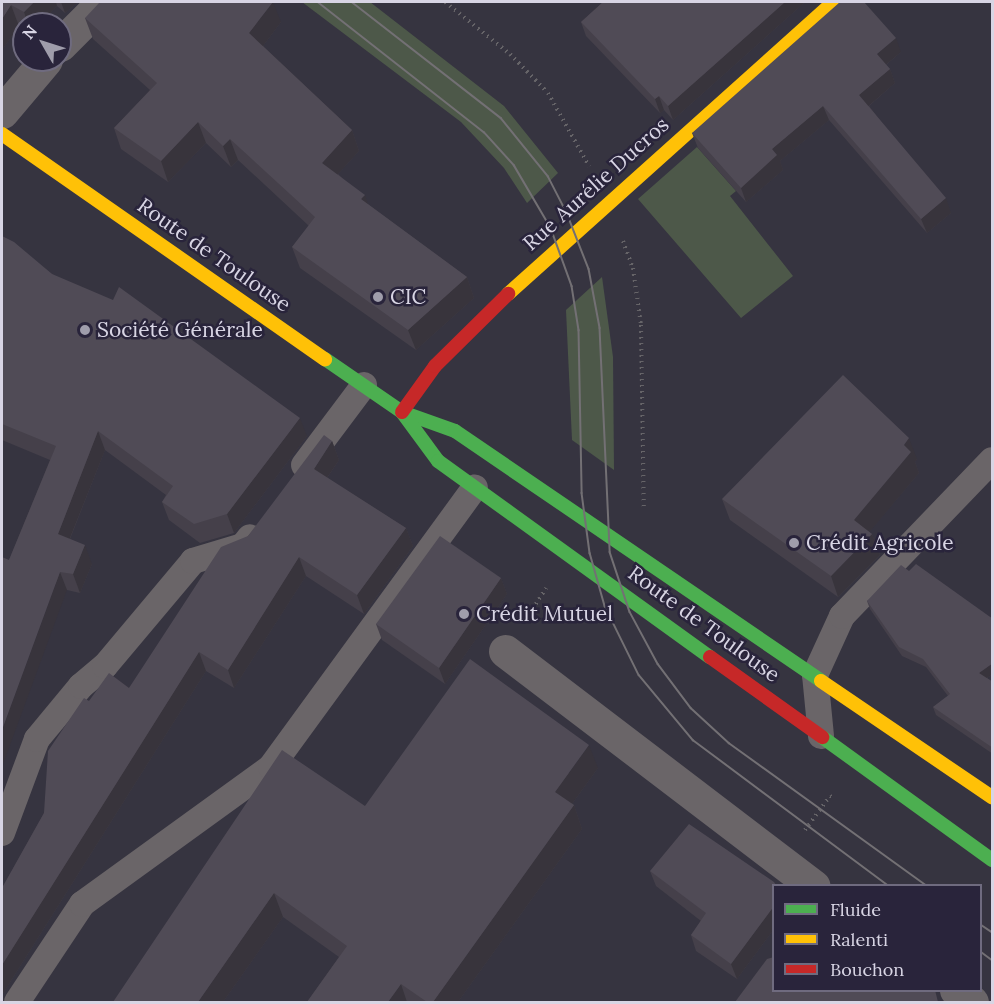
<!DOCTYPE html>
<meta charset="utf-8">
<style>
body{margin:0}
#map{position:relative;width:994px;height:1004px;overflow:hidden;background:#363440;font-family:Lora,serif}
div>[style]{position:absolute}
.green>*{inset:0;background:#4d5849}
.path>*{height:4px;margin-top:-2px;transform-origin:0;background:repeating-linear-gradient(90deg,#666468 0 1.5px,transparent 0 6px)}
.lane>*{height:26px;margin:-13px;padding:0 13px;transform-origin:13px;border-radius:13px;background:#6a6568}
.street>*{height:33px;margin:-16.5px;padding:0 16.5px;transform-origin:16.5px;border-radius:16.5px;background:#6a6568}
.fast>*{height:14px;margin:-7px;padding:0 7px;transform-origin:7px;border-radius:7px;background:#4caf50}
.slow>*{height:14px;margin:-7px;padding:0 7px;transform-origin:7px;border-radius:7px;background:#ffc107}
.jam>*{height:14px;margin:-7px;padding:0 7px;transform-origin:7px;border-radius:7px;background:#c62828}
.tram>*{height:1.5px;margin:-0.75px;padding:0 0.75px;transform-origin:0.75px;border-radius:0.75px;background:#737074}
.wall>*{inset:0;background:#45404a}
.shaded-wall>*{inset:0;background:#38343c}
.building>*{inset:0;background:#504b56}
.dots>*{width:16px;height:16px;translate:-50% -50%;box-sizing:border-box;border:3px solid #29243b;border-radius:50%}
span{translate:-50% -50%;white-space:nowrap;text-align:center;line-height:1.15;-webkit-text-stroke:5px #29243b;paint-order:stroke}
.street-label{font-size:21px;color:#d8d5e4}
.poi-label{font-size:21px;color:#d8d5e4}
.left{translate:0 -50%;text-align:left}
.frame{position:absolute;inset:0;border:3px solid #d8d5e4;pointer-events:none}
.legend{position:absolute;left:772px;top:884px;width:210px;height:108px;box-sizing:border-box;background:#29243b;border:2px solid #6f6b7f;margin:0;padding:8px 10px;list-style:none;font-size:18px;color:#d8d5e4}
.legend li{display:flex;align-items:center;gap:12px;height:30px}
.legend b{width:30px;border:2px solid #6f6b7f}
.north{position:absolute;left:12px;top:12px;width:60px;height:60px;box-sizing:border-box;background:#29243b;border:2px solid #6f6b7f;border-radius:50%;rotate:309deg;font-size:16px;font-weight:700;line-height:24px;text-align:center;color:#d8d5e4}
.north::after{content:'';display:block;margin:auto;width:21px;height:27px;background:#9f9dab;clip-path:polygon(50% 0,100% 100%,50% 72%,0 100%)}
</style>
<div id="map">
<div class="green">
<div style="clip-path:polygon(302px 2px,370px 2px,504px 106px,558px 173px,527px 203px,504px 168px,461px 122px)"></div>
<div style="clip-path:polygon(697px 147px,736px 191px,730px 196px,793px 276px,741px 318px,638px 199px)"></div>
<div style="clip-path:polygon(602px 277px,613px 357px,614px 470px,572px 440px,566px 310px)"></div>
</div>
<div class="path">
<div style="left:445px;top:2px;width:83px;rotate:38.7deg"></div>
<div style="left:510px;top:54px;width:54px;rotate:45.7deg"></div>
<div style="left:548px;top:93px;width:84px;rotate:60.7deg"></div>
<div style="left:623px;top:241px;width:29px;rotate:70deg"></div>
<div style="left:633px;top:268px;width:58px;rotate:82deg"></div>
<div style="left:641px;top:325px;width:184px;rotate:89.1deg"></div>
<div style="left:526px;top:619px;width:37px;rotate:-57deg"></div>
<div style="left:805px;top:830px;width:42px;rotate:-53.7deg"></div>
<div style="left:830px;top:796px;width:4px;rotate:27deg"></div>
</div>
<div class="lane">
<div style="left:304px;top:465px;width:100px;rotate:-53.1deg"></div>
<div style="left:821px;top:736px;width:61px;rotate:-95.6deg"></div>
<div style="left:815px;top:675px;width:65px;rotate:-65.4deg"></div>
<div style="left:842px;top:616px;width:216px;rotate:-46.1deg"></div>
<div style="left:2px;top:833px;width:100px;rotate:-69.6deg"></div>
<div style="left:37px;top:739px;width:69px;rotate:-50.3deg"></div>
<div style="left:81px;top:686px;width:31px;rotate:-40deg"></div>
<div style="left:105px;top:666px;width:137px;rotate:-50deg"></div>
<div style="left:193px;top:561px;width:52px;rotate:-16.7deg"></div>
<div style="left:243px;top:546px;width:11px;rotate:-52deg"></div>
<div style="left:17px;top:1002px;width:118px;rotate:-56.4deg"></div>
<div style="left:82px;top:904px;width:233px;rotate:-35.9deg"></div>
<div style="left:271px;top:767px;width:346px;rotate:-53.9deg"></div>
</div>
<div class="street">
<div style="left:60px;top:45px;width:61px;rotate:-45deg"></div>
<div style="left:2px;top:112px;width:68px;rotate:-49.8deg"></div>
<div style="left:505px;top:651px;width:388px;rotate:37.3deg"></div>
<div style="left:956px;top:990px;width:20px;rotate:37deg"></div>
</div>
<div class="fast">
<div style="left:325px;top:359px;width:93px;rotate:34.5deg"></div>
<div style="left:402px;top:412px;width:56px;rotate:19.7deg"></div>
<div style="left:455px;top:431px;width:443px;rotate:34.3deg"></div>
<div style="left:402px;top:412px;width:61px;rotate:53.7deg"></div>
<div style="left:438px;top:461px;width:335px;rotate:35.8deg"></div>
<div style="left:822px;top:737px;width:210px;rotate:35.9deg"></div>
</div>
<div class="slow">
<div style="left:2px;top:134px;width:394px;rotate:34.9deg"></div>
<div style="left:508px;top:294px;width:437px;rotate:-41.9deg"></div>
<div style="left:821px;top:681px;width:207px;rotate:34.2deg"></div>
</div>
<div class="jam">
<div style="left:402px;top:412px;width:57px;rotate:-54.3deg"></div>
<div style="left:435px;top:366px;width:103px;rotate:-44.6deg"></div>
<div style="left:710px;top:657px;width:138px;rotate:35.5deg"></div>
</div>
<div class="tram">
<div style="left:318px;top:2px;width:211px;rotate:38.1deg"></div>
<div style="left:484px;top:132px;width:45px;rotate:47.7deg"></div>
<div style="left:514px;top:165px;width:73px;rotate:59.6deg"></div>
<div style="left:551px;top:228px;width:62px;rotate:70.1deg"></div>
<div style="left:572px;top:286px;width:45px;rotate:81deg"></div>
<div style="left:579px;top:330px;width:163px;rotate:88.9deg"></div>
<div style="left:582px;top:493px;width:61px;rotate:82.4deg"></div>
<div style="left:590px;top:553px;width:55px;rotate:74.2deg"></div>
<div style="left:605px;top:606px;width:77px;rotate:63.8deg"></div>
<div style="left:639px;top:675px;width:85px;rotate:50.3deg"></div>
<div style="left:693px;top:740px;width:244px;rotate:36.7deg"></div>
<div style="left:352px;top:2px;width:189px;rotate:37.9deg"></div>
<div style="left:501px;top:118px;width:75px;rotate:51deg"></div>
<div style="left:548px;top:176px;width:42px;rotate:62.8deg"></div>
<div style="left:567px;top:213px;width:60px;rotate:68.6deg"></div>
<div style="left:589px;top:269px;width:60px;rotate:79.4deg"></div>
<div style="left:600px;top:328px;width:224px;rotate:87.4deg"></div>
<div style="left:610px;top:552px;width:63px;rotate:71.6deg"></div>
<div style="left:630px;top:612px;width:59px;rotate:61.7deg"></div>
<div style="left:658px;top:664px;width:55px;rotate:53.1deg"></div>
<div style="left:691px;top:708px;width:52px;rotate:42.6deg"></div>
<div style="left:729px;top:743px;width:244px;rotate:35.8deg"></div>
<div style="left:980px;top:924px;width:14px;rotate:34deg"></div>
<div style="left:980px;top:951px;width:15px;rotate:37deg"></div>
</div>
<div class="wall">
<div style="clip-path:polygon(2px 2px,78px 2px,65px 13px,57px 6px,40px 24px,24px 24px,24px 29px,19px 26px,2px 50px)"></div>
<div style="clip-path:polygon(603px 2px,805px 2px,673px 120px,664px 110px,660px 113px,586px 36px,581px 22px)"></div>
<div style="clip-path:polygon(85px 18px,281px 22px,263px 46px,352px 130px,359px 151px,338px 174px,369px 205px,467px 277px,474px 298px,416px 350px,300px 268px,292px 247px,309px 226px,238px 160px,231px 167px,206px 143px,168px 182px,121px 149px,114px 128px,150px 90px,93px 39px)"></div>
<div style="clip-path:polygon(901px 52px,886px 65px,890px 69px,895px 83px,869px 106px,951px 213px,927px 233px,829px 120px,780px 161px,783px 170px,746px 202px,698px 148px,692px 133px)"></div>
<div style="clip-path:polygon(2px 236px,52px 274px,307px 436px,234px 533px,200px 543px,169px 520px,162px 502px,166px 495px,105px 450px,70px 539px,92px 564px,80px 593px,67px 590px,9px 560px,50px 460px,2px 440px)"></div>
<div style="clip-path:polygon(332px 441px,339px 460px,327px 478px,406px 528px,413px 546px,364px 614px,306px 576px,234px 688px,206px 671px,2px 995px,2px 888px,44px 813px,89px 701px,129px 688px,248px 536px)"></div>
<div style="clip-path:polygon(917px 459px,915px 462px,919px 473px,869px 532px,872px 534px,880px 555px,838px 597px,730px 520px,722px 499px)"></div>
<div style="clip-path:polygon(909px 571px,993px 619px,993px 674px,987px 678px,993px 682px,993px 754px,936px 715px,933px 707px,948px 696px,926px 667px,902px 656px,870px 609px,867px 601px)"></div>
<div style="clip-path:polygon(501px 578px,507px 594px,445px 684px,382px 640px,376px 624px)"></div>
<div style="clip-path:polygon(598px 768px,572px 804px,574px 805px,582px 829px,458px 1002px,307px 1002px,339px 957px,283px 917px,223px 1002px,113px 1002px,365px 806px)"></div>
<div style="clip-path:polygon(650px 871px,774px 885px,774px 929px,737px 979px,696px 951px,691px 935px,701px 921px,656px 886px)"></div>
</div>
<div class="shaded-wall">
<div style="clip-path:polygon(34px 2px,56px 2px,57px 6px,40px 24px,28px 24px,24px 12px)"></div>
<div style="clip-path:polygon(61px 2px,78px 2px,65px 13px)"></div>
<div style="clip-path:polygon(273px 2px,281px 22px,257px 54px,249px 33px)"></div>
<div style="clip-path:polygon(785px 2px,805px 2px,673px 120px,668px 106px)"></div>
<div style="clip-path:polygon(11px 5px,19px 26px,2px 50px,2px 19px)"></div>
<div style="clip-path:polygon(896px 38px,901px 52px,882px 68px,877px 54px)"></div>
<div style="clip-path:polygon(890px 69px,895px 83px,865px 109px,859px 95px)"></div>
<div style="clip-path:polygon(659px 96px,664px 110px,660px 113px,655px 99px)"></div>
<div style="clip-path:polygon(823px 106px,829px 120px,780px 161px,783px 170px,746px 202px,741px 188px,772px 149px)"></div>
<div style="clip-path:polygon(198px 122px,206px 143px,168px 182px,161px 161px)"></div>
<div style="clip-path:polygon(352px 130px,359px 151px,329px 184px,322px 163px)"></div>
<div style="clip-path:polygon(230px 139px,238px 160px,231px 167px,223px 146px)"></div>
<div style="clip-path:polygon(365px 195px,372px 216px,361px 199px)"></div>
<div style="clip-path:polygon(946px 198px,951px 213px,927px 233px,921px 219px)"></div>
<div style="clip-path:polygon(467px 277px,474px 298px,416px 350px,408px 330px)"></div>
<div style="clip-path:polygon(300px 418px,307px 436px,234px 533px,227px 514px)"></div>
<div style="clip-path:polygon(98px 431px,105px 450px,64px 553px,58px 534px)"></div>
<div style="clip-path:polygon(909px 438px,917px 459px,915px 462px,919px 473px,861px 542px,854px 520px)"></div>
<div style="clip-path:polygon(332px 441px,339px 460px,320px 488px,314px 469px)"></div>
<div style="clip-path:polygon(406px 528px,413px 546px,364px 614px,357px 595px)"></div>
<div style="clip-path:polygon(872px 534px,880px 555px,838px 597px,831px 576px)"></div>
<div style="clip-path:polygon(85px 545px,92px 564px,80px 593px,73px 574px)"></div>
<div style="clip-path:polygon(299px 557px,306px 576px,234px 688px,228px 670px)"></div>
<div style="clip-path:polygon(60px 572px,67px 590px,2px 767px,2px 730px)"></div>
<div style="clip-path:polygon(501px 578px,507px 594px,445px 684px,439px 668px)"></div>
<div style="clip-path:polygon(199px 652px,206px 671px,2px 995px,2px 965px)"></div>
<div style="clip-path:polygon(993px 663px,993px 674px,982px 681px,979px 673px)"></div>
<div style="clip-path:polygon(589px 745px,598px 768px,564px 815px,555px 792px)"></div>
<div style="clip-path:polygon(574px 805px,582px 829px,458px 1002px,433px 1002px)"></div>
<div style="clip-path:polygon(274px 893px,283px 917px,223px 1002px,198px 1002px)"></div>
<div style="clip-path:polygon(774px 906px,774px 929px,737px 979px,731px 964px)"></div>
<div style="clip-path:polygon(401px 984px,407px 1002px,388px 1002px)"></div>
</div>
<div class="building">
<div style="clip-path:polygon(2px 2px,34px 2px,24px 12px,11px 5px,2px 19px)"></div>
<div style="clip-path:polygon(100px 2px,273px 2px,249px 33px,352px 130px,322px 163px,365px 195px,361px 199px,467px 277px,408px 330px,292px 247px,315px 217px,230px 139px,223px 146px,198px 122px,161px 161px,114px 128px,157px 83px,85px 18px)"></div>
<div style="clip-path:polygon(603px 2px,785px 2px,668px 106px,659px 96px,655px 99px,581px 22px)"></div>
<div style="clip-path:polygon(840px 2px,864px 2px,896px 38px,877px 54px,890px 69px,859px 95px,946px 198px,921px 219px,823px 106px,772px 149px,777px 155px,741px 188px,692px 133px)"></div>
<div style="clip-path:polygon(2px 236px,14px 242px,52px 274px,113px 300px,119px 287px,300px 418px,227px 514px,194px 524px,162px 502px,173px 486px,98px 431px,58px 534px,85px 545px,73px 574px,60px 572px,2px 730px,2px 557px,9px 560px,56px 446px,2px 424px)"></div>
<div style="clip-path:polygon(843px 375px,909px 438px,904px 445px,911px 452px,854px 520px,872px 534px,831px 576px,722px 499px)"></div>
<div style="clip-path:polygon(324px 435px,332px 441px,314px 469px,406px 528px,357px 595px,299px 557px,228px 670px,199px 652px,2px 965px,2px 888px,44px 813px,48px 751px,84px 698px,89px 701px,109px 673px,129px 688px,221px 547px,248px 536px)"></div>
<div style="clip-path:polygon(440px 536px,501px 578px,439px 668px,376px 624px)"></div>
<div style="clip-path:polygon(916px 564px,993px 619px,993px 663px,979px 673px,993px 682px,993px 748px,933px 707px,950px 694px,923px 659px,899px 647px,867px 601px,901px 565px,909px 571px)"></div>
<div style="clip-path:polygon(470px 659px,589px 745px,555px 792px,574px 805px,433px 1002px,427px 1002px,401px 984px,388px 1002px,307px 1002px,347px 946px,274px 893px,198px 1002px,113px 1002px,282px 750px,365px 806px)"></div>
<div style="clip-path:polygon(689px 824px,774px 882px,776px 885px,774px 885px,774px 906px,731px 964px,691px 935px,706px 913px,650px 871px)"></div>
<div style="clip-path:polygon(774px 957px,774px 990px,935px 990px,938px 1002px,735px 1002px,767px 959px)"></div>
</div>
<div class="dots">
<div style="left:378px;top:297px;background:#9f9dab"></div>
<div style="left:85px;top:330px;background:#9f9dab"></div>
<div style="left:794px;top:543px;background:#9f9dab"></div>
<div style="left:464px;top:614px;background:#9f9dab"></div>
</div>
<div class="street-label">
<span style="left:596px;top:184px;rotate:-42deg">Rue Aurélie Ducros</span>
<span style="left:214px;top:255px;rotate:35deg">Route de Toulouse</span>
<span style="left:704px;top:624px;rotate:36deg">Route de Toulouse</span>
</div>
<div class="poi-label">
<span class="left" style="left:390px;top:297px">CIC</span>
<span class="left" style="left:97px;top:330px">Société Générale</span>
<span class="left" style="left:806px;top:543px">Crédit Agricole</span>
<span class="left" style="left:476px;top:614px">Crédit Mutuel</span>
</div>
<div class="frame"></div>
<ul class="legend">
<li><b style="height:8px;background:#4caf50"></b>Fluide</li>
<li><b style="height:8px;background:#ffc107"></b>Ralenti</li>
<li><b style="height:8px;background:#c62828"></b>Bouchon</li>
</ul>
<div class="north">N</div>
</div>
